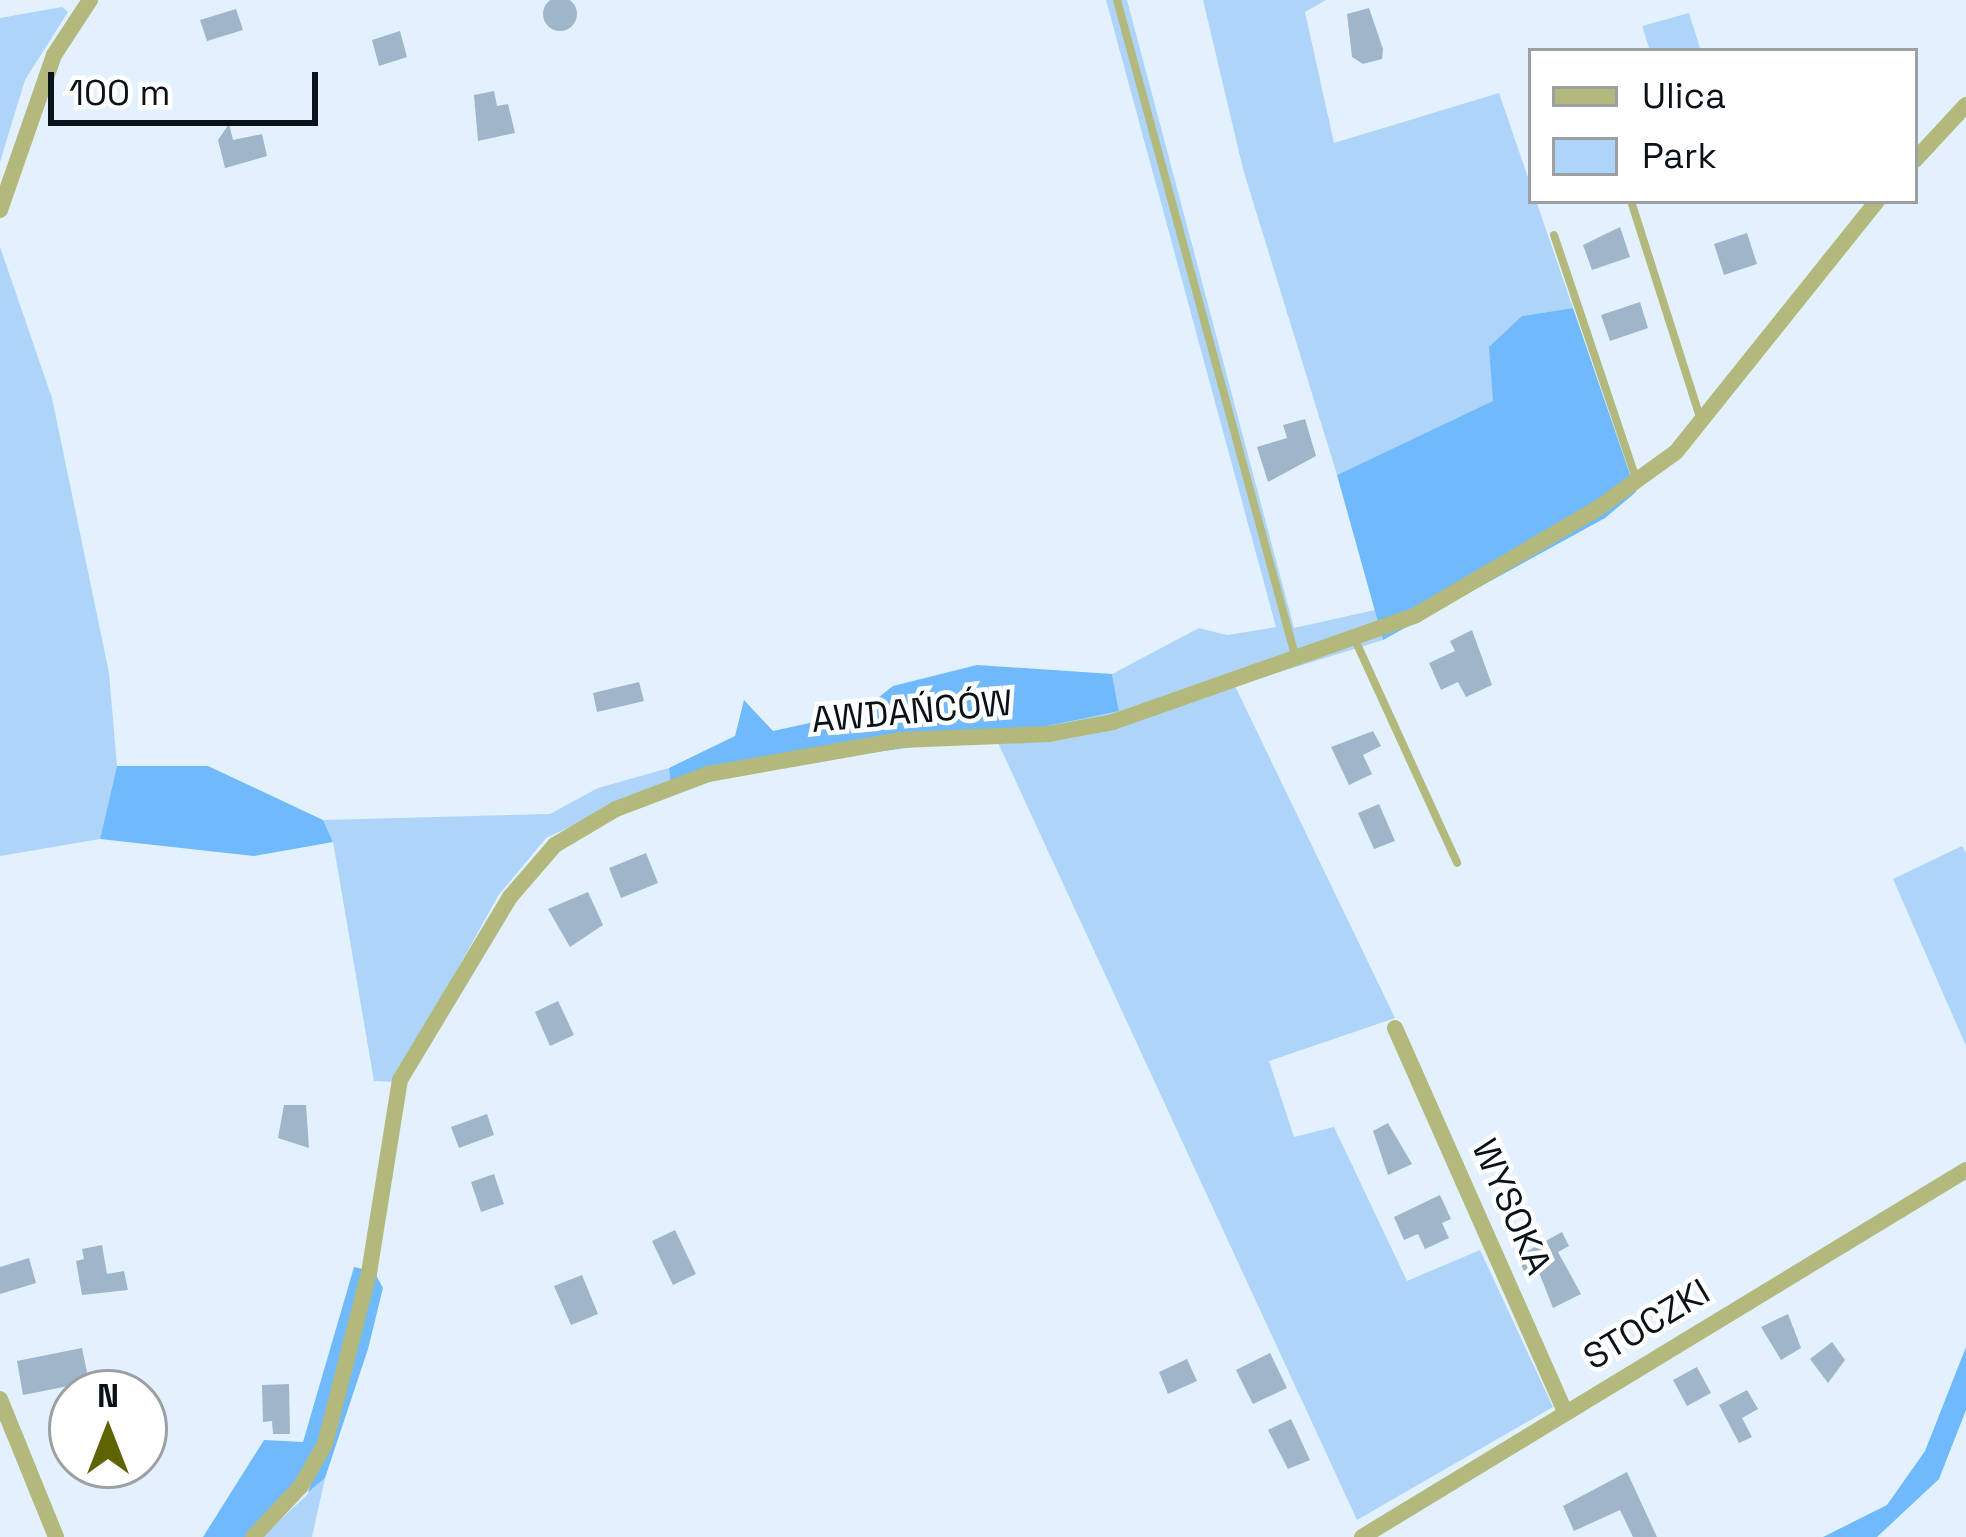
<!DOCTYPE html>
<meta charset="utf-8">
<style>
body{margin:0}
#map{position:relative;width:1966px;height:1537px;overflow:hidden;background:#e3f1fe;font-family:"Space Grotesk",sans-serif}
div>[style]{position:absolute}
.green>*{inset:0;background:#aed5f9}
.forest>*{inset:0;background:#6fb9fc}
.building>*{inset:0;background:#9fb5ca}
.round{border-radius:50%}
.lane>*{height:8px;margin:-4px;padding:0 4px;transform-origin:4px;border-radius:4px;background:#b3b97c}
.street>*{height:16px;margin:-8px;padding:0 8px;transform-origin:8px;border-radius:8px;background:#b3b97c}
span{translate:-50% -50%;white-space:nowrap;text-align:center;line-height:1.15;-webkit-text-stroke:9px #fff;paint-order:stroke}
.street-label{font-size:36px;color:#0a1219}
.legend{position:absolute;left:1528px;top:48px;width:390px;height:156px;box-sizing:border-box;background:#fff;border:3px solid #9da0a3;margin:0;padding:15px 21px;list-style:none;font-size:36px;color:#0a1219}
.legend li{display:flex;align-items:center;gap:24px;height:60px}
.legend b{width:60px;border:3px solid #9da0a3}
.north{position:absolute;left:48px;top:1369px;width:120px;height:120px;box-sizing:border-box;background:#fff;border:3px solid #9da0a3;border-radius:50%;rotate:0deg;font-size:33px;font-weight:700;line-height:48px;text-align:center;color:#0a1219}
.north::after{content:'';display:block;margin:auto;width:42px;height:54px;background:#5f6300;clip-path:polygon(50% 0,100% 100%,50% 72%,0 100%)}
.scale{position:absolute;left:48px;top:72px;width:270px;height:54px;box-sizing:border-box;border:6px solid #0a1219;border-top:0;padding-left:15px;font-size:36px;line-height:42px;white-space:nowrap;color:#0a1219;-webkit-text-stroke:9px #fff;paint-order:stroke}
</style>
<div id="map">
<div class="green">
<div style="clip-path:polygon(1106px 0,1127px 0,1294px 628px,1375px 610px,1383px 640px,1235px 686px,1395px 1018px,1269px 1061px,1294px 1137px,1334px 1127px,1407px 1281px,1480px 1250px,1553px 1407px,1357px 1520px,994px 734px,1119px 710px,1112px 674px,1199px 628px,1227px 635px,1276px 627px)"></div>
<div style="clip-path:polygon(1203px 0,1326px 0,1305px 12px,1334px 143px,1499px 93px,1573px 308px,1522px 316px,1494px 401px,1337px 475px,1243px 169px)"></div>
<div style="clip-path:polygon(62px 7px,68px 12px,25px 80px,0 162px,0 18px)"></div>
<div style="clip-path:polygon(1689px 13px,1701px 51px,1650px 51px,1642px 26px)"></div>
<div style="clip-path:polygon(0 247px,52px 398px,109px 673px,117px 766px,100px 839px,0 856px)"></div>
<div style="clip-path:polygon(669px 768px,670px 780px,546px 838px,498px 896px,395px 1082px,374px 1081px,333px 842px,323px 820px,550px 814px,598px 788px)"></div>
<div style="clip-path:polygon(1962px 846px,1966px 853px,1966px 1046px,1893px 879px)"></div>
<div style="clip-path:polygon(325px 1478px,312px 1537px,262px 1537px,264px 1535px)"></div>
</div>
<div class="forest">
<div style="clip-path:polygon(1573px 308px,1636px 492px,1605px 518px,1383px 640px,1337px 475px,1493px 401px,1489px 347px,1522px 316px)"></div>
<div style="clip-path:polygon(977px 665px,1112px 674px,1119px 711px,1009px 734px,670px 780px,669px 768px,735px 736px,744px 700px,773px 731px,860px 712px,893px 686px)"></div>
<div style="clip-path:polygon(117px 766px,208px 766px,323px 820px,333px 842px,254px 856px,100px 839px)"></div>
<div style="clip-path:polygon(354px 1267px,363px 1269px,320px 1439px,302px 1474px,246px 1537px,203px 1537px,264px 1440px,303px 1442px)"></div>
<div style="clip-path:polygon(376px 1275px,383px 1288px,368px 1349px,325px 1478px,308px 1493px)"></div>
<div style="clip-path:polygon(1966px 1347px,1966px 1410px,1939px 1479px,1877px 1537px,1823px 1537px,1887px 1505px,1925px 1451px)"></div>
</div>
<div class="building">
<div class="round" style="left:543px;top:-3px;width:34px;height:34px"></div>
<div style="clip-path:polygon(1369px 8px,1383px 49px,1382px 59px,1363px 64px,1352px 57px,1347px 14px)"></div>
<div style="clip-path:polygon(236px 9px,243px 30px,207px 41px,200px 20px)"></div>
<div style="clip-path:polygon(400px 31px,407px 57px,379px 66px,372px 40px)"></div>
<div style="clip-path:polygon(494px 91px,497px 106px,508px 104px,515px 133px,478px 141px,474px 95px)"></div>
<div style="clip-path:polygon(229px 124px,233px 140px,262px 134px,267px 156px,225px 168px,218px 140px)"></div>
<div style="clip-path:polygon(1620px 227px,1630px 257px,1592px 270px,1583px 245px)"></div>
<div style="clip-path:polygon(1747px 233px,1757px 264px,1724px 275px,1714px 244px)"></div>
<div style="clip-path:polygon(1640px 302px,1648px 328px,1610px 341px,1601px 315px)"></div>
<div style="clip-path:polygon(1305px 419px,1316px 456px,1268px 482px,1257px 447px,1287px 438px,1283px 425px)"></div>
<div style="clip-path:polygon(1472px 630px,1492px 685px,1466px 697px,1458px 682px,1441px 690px,1429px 663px,1455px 651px,1450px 641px)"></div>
<div style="clip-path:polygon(639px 682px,644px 701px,597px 712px,593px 693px)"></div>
<div style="clip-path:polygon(1373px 731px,1381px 746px,1363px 755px,1372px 774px,1349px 785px,1331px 747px)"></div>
<div style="clip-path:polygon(1379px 804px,1395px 841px,1374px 849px,1358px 813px)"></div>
<div style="clip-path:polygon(646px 853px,658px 883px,621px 898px,609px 868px)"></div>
<div style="clip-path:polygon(588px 892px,603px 925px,570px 947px,548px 909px)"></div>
<div style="clip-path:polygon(558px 1001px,574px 1035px,550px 1046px,535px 1012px)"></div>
<div style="clip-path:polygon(284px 1105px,306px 1105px,309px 1148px,278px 1138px)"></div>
<div style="clip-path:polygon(487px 1114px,494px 1135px,459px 1148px,451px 1127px)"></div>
<div style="clip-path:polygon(1388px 1123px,1412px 1164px,1388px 1175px,1373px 1131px)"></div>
<div style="clip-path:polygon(494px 1174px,504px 1204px,481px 1212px,471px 1182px)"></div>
<div style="clip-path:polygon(1440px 1195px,1451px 1219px,1442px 1223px,1449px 1238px,1425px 1249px,1418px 1234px,1404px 1240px,1394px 1217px)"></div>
<div style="clip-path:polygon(675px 1230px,696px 1274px,673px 1285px,652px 1241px)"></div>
<div style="clip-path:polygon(1562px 1232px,1569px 1246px,1558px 1252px,1581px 1294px,1553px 1308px,1536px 1265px,1524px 1271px,1517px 1257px)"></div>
<div style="clip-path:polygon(102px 1245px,107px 1274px,124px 1271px,128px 1290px,82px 1295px,76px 1261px,84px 1259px,82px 1249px)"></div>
<div style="clip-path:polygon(29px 1258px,36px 1283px,0 1294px,0 1267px)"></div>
<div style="clip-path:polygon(582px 1275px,598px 1314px,571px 1325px,554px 1286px)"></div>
<div style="clip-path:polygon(1788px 1314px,1801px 1348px,1781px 1360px,1761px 1327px)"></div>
<div style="clip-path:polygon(1832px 1342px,1845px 1360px,1828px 1383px,1810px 1359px)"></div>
<div style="clip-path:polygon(82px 1348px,89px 1382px,23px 1395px,17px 1361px)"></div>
<div style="clip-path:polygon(1270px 1353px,1287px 1388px,1253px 1404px,1236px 1370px)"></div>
<div style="clip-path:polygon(1187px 1359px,1197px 1381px,1168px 1394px,1159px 1372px)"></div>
<div style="clip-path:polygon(1697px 1367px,1711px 1393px,1687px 1406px,1673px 1380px)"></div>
<div style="clip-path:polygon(289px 1384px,290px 1434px,273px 1434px,272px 1421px,263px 1422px,262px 1385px)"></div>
<div style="clip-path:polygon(1747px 1390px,1758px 1409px,1742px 1418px,1752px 1437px,1739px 1443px,1719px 1405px)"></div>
<div style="clip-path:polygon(1291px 1419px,1310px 1460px,1288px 1469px,1268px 1430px)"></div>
<div style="clip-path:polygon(1627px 1472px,1657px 1537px,1633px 1537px,1620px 1510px,1574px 1531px,1563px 1506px)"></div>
</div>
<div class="lane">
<div style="left:1117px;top:0;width:683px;rotate:74.8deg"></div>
<div style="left:1631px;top:201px;width:227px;rotate:72.3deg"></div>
<div style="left:1554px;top:235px;width:256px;rotate:71.4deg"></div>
<div style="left:1356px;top:642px;width:243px;rotate:65.4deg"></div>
</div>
<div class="street">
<div style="left:1915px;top:160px;width:75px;rotate:-47.2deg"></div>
<div style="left:0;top:210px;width:164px;rotate:-70.8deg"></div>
<div style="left:54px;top:55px;width:66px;rotate:-56.8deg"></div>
<div style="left:1395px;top:1028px;width:421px;rotate:66.1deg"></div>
<div style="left:0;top:1399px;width:149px;rotate:67.9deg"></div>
<div style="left:253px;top:1537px;width:70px;rotate:-46.7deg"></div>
<div style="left:301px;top:1486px;width:48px;rotate:-60.3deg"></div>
<div style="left:325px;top:1444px;width:177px;rotate:-75.6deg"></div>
<div style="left:369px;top:1273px;width:195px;rotate:-80.9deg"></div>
<div style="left:400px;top:1080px;width:214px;rotate:-59deg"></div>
<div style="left:510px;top:897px;width:69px;rotate:-49.1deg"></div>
<div style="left:555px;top:845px;width:71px;rotate:-30.5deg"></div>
<div style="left:616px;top:809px;width:98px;rotate:-20.8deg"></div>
<div style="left:708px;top:774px;width:196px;rotate:-10deg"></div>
<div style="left:901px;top:740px;width:148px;rotate:-2.3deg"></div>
<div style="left:1049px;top:734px;width:65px;rotate:-10.6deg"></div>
<div style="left:1113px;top:722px;width:321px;rotate:-19.4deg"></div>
<div style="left:1416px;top:615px;width:210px;rotate:-30.4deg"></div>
<div style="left:1597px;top:509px;width:97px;rotate:-35.8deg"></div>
<div style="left:1676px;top:452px;width:322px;rotate:-51.3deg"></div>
<div style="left:1362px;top:1537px;width:707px;rotate:-31.28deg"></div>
</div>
<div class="street-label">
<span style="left:912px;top:712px;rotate:-5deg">AWDAŃCÓW</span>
<span style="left:1511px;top:1207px;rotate:66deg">WYSOKA</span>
<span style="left:1647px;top:1325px;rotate:-31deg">STOCZKI</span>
</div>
<ul class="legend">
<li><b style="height:15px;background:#b3b97c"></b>Ulica</li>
<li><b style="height:33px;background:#aed5f9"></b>Park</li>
</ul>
<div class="north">N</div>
<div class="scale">100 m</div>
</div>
